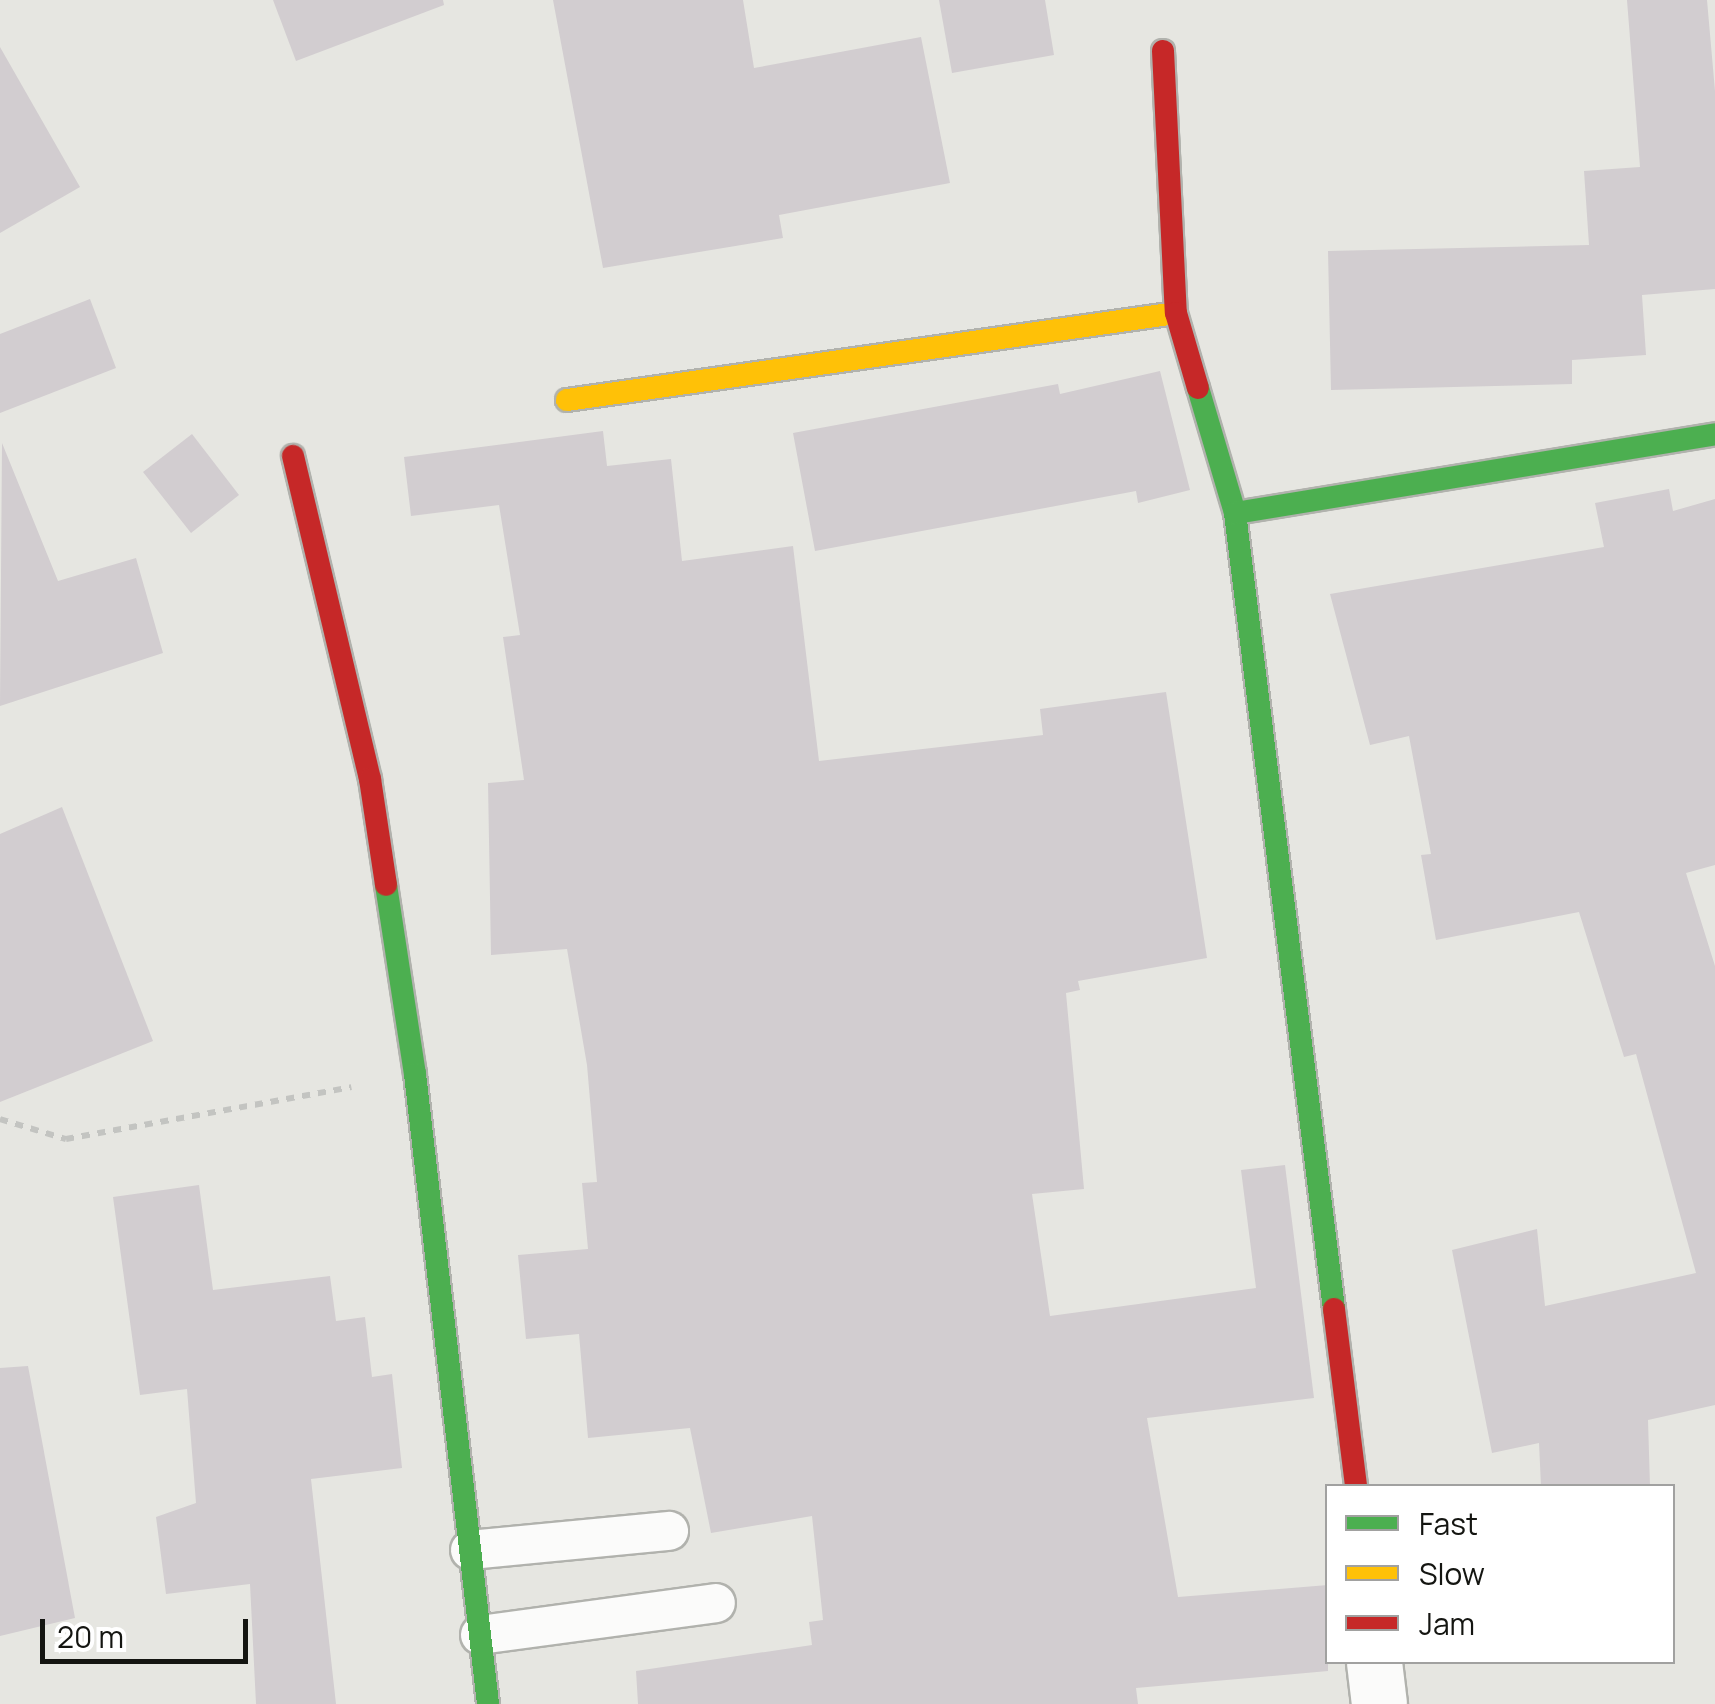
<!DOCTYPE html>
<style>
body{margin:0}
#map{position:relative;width:1715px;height:1704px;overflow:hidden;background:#e6e6e1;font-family:Manrope,sans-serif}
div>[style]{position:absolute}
.building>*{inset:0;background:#d2cdd0}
.path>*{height:6px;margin-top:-3px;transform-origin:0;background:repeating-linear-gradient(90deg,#c3c4c1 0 8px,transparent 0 16px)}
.roads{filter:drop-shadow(2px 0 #b1b2ad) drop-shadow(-2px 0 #b1b2ad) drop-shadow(0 2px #b1b2ad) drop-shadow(0 -2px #b1b2ad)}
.lane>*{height:38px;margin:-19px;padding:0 19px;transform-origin:19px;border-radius:19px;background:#fbfbfa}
.street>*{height:55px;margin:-27.5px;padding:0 27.5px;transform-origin:27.5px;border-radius:27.5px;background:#fbfbfa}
.fast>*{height:22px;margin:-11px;padding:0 11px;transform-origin:11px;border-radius:11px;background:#4caf50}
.slow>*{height:22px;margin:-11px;padding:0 11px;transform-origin:11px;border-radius:11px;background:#ffc107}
.jam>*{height:22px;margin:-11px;padding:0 11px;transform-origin:11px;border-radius:11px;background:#c62828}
span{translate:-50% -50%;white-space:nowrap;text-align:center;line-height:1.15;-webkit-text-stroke:8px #fff;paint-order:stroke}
.legend{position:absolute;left:1325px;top:1484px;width:350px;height:180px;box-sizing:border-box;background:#fff;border:2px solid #a1a1a0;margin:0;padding:12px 18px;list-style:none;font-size:30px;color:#141511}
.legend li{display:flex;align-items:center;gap:20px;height:50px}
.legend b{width:50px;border:2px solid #a1a1a0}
.scale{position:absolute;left:40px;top:1619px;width:208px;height:45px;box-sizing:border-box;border:5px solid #141511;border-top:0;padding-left:12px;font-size:30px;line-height:35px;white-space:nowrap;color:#141511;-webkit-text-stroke:8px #fff;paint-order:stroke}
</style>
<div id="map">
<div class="building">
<div style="clip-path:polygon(273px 0,443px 0,444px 5px,296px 61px)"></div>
<div style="clip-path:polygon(553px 0,743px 0,754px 68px,921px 37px,950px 183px,779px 215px,783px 238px,603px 268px)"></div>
<div style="clip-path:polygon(939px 0,1045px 0,1054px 55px,952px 73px)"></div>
<div style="clip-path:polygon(1627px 0,1707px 0,1715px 91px,1715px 289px,1642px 295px,1646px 355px,1572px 360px,1572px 384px,1331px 390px,1328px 251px,1589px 245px,1584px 171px,1640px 167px)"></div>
<div style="clip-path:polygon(0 47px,80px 187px,0 233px)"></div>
<div style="clip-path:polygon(90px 299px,116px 368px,0 413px,0 334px)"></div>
<div style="clip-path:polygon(1160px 371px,1190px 490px,1138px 503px,1136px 491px,815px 551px,793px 433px,1058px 384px,1060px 394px)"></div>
<div style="clip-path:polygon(603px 431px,607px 466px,671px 459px,682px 561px,793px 546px,819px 761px,1043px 735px,1040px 709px,1166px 692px,1207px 958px,1078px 981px,1080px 990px,1066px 993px,1084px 1189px,1032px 1194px,1050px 1316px,1256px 1288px,1241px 1170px,1285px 1165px,1314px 1398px,1147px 1418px,1178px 1597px,1328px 1585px,1328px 1671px,1136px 1688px,1138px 1704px,638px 1704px,636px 1671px,812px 1645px,809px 1622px,823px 1620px,812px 1516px,711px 1533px,690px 1428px,588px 1438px,579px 1334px,526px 1339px,518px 1255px,588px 1249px,582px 1183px,597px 1182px,587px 1065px,567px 949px,491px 955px,488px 783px,524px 780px,503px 637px,520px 635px,499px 505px,411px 516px,404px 457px)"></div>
<div style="clip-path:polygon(192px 434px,239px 495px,191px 533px,143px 472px)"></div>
<div style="clip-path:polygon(2px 443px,58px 581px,136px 558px,163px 653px,0 706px)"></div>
<div style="clip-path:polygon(1669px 489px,1673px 511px,1715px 499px,1715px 865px,1686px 873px,1715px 966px,1715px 1405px,1648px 1420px,1650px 1486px,1541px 1486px,1539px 1443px,1492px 1453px,1452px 1250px,1537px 1229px,1545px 1306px,1696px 1273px,1636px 1054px,1624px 1057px,1579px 912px,1436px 940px,1421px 855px,1431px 854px,1409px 736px,1370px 745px,1330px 594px,1604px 547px,1595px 503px)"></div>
<div style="clip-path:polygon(62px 807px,153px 1041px,0 1102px,0 834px)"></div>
<div style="clip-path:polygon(199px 1185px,213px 1290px,330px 1276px,336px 1321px,365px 1317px,372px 1377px,392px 1374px,402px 1468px,311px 1479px,336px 1704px,256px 1704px,250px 1584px,166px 1594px,156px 1517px,196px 1503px,187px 1389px,140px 1395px,113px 1197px)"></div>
<div style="clip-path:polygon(28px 1366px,75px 1618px,0 1636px,0 1368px)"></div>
</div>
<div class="path">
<div style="left:0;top:1119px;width:69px;rotate:16.9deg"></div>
<div style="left:66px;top:1139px;width:290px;rotate:-10.3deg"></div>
</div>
<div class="roads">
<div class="lane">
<div style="left:470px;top:1550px;width:200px;rotate:-5.5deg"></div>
<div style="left:480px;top:1635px;width:238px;rotate:-7.7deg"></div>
</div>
<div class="street">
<div style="left:1374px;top:1662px;width:42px;rotate:83.2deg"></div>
</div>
<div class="fast">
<div style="left:1198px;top:388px;width:130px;rotate:73.5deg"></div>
<div style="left:1235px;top:513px;width:802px;rotate:82.91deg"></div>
<div style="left:1235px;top:513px;width:486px;rotate:-9.3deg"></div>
<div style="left:386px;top:885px;width:191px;rotate:81.3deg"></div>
<div style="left:415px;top:1074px;width:634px;rotate:83.39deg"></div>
</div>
<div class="slow">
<div style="left:567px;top:400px;width:615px;rotate:-8.13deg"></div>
</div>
<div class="jam">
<div style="left:1163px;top:51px;width:262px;rotate:87.2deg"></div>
<div style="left:1176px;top:313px;width:78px;rotate:73.7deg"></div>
<div style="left:293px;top:456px;width:332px;rotate:76.6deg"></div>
<div style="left:370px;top:779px;width:107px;rotate:81.4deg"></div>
<div style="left:1334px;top:1309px;width:178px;rotate:82.9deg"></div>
</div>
</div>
<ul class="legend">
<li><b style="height:12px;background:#4caf50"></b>Fast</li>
<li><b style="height:12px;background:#ffc107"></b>Slow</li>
<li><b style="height:12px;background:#c62828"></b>Jam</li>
</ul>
<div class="scale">20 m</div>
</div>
